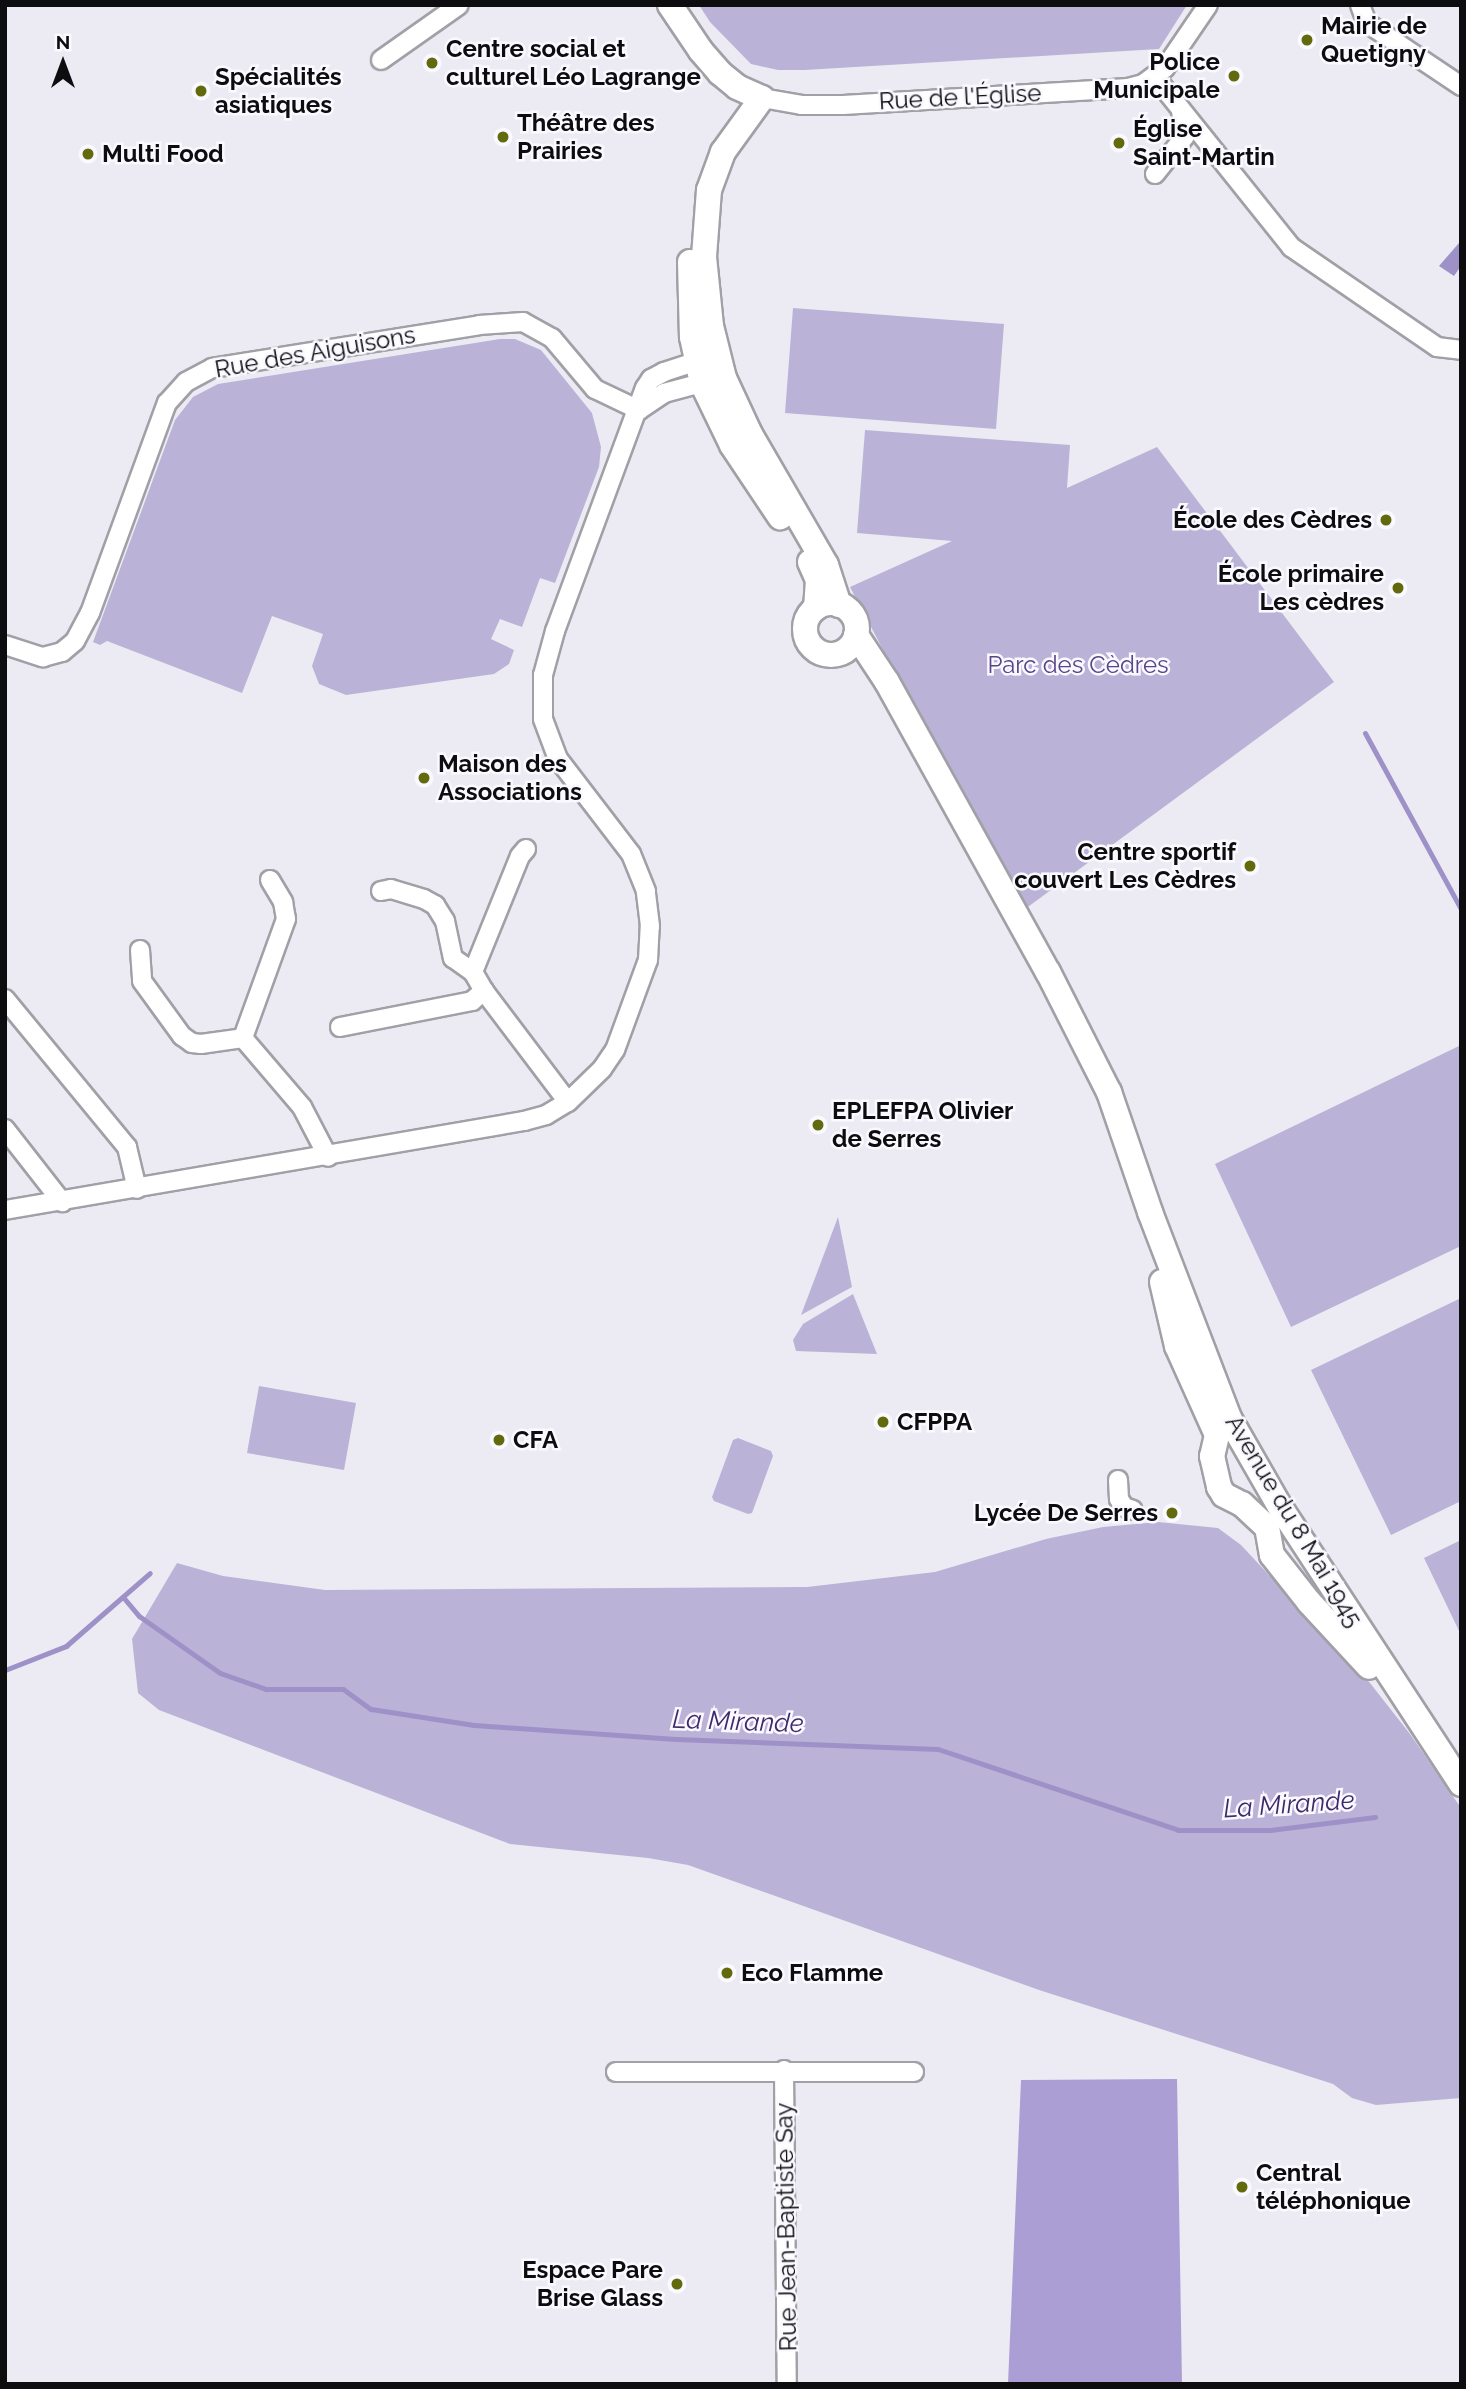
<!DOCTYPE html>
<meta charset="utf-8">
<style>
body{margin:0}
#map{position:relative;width:1466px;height:2389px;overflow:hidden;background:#ecebf3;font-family:Raleway,sans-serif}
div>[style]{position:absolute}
.green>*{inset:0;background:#bab3d7}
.forest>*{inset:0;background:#aa9ed5}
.water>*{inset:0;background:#9e91c8}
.stream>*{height:5px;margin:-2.5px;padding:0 2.5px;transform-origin:2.5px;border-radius:2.5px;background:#9e91c8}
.roads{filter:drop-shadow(2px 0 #a1a0a7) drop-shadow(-2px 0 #a1a0a7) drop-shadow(0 2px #a1a0a7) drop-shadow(0 -2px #a1a0a7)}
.minor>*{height:18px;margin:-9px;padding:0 9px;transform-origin:9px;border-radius:9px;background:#fff}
.secondary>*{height:24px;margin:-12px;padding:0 12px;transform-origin:12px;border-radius:12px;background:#fff}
.secondary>.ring{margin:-12px;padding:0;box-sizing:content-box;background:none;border:24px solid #fff;border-radius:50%}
.dots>*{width:19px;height:19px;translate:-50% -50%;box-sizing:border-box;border:4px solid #faf9ff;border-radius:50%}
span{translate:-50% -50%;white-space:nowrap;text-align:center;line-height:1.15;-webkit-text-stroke:5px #faf9ff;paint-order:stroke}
.poi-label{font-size:24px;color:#0d0c0f;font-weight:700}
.left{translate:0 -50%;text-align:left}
.right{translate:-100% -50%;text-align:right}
.street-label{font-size:24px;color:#0d0c0f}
.park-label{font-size:24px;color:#584589}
.water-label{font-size:26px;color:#3e296b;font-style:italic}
.frame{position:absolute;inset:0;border:7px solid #0d0c0f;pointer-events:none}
.north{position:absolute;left:28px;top:28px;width:70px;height:70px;-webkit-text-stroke:5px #faf9ff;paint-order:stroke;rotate:0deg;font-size:19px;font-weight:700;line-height:28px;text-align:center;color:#0d0c0f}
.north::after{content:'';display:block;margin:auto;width:24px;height:32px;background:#0d0c0f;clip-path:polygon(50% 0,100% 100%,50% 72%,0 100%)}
</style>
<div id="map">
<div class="green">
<div style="clip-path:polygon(699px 5px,1187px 5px,1159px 49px,805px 70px,778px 70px,751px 64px,710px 22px)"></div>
<div style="clip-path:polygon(793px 308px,1004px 324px,996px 429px,785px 413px)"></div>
<div style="clip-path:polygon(500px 339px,515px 339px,541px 350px,592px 413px,601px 447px,599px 467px,555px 583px,540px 578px,522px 627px,500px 619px,491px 639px,514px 650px,509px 664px,494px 674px,346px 695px,319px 684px,312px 666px,323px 634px,272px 616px,242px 693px,107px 641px,100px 645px,93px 642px,175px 420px,193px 397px,218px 384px)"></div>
<div style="clip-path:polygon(865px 430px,1070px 445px,1067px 488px,1157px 447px,1334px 682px,1021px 912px,850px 587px,952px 541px,857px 533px)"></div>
<div style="clip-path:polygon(1461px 1045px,1461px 1246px,1291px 1327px,1215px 1164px)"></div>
<div style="clip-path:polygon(838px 1217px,852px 1287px,801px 1315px)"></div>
<div style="clip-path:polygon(853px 1294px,877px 1354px,796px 1351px,793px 1340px,803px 1324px)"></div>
<div style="clip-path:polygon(1461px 1298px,1461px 1501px,1391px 1535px,1311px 1370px)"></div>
<div style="clip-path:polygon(259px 1386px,356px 1403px,344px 1470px,247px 1453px)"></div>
<div style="clip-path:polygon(738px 1438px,771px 1451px,773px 1456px,752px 1513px,748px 1514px,714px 1501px,712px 1497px,733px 1440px)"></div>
<div style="clip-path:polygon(1158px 1522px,1218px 1528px,1241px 1545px,1370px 1683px,1410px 1734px,1461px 1808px,1461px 2098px,1376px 2105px,1352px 2098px,1333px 2084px,1039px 1990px,688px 1865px,648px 1858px,510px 1844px,159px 1710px,138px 1693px,132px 1639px,177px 1563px,223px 1576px,325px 1590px,807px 1587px,935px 1572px,1046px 1539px,1103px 1527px)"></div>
<div style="clip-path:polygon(1461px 1540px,1461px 1635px,1424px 1558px)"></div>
</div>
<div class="forest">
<div style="clip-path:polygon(1177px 2079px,1182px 2384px,1008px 2384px,1021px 2080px)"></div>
</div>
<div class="water">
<div style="clip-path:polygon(1459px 243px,1461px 266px,1454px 276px,1439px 266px)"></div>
</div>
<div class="stream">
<div style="left:1365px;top:733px;width:200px;rotate:61.4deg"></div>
<div style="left:123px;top:1597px;width:25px;rotate:50deg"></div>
<div style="left:139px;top:1616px;width:99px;rotate:35.1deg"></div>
<div style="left:220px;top:1673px;width:49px;rotate:19.2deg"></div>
<div style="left:266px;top:1689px;width:77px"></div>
<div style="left:343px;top:1689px;width:34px;rotate:36deg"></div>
<div style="left:371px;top:1709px;width:104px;rotate:8.8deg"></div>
<div style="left:474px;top:1725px;width:202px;rotate:4deg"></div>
<div style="left:676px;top:1739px;width:262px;rotate:2.2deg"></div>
<div style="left:938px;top:1749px;width:253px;rotate:18.6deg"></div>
<div style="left:1178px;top:1830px;width:92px"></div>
<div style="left:1270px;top:1830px;width:106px;rotate:-7.1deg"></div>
<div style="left:5px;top:1670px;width:66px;rotate:-21.5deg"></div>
<div style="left:66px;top:1646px;width:111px;rotate:-41deg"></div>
</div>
<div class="roads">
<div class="minor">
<div style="left:1360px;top:5px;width:19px;rotate:69deg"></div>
<div style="left:1367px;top:23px;width:113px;rotate:33.8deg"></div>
<div style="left:381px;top:60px;width:95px;rotate:-35.2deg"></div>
<div style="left:1155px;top:77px;width:218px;rotate:51.3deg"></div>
<div style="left:1291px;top:247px;width:177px;rotate:34.4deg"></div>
<div style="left:1437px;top:347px;width:24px;rotate:7deg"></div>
<div style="left:762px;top:98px;width:40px;rotate:10deg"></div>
<div style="left:801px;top:105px;width:42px"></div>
<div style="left:843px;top:105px;width:286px;rotate:-3.4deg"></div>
<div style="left:1128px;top:88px;width:16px;rotate:-15deg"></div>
<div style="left:1143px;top:84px;width:27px;rotate:-36deg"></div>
<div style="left:1165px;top:68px;width:76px;rotate:-55.7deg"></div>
<div style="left:1155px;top:174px;width:48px;rotate:-51.7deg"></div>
<div style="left:1185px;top:136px;width:25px;rotate:-99deg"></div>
<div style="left:639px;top:410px;width:30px;rotate:-34deg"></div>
<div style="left:664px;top:393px;width:51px;rotate:-14.9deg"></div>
<div style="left:5px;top:645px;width:40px;rotate:18deg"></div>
<div style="left:43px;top:657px;width:20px;rotate:-15deg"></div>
<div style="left:62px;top:652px;width:17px;rotate:-40deg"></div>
<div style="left:75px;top:641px;width:32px;rotate:-62deg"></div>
<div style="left:90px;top:613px;width:224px;rotate:-69.9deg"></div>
<div style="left:167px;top:403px;width:28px;rotate:-48deg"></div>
<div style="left:186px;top:382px;width:30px;rotate:-28deg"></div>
<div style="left:212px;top:368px;width:270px;rotate:-9.1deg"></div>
<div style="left:479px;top:325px;width:44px;rotate:-3.9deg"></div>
<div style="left:523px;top:322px;width:33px;rotate:29deg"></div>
<div style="left:552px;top:338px;width:67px;rotate:49.9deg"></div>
<div style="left:595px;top:389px;width:49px;rotate:25.5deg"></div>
<div style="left:526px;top:849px;width:9px;rotate:131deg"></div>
<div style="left:520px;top:856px;width:125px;rotate:112.1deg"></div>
<div style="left:473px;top:972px;width:22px;rotate:60deg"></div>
<div style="left:484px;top:991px;width:139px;rotate:52.9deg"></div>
<div style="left:270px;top:880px;width:26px;rotate:59deg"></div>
<div style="left:283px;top:902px;width:17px;rotate:80deg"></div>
<div style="left:286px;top:919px;width:127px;rotate:109.9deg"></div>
<div style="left:243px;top:1038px;width:91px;rotate:49.5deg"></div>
<div style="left:302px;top:1107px;width:56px;rotate:62.5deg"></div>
<div style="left:381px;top:891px;width:10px;rotate:-11deg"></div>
<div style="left:391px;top:889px;width:34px;rotate:17deg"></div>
<div style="left:424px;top:899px;width:13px;rotate:29deg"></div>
<div style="left:435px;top:905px;width:19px;rotate:58deg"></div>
<div style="left:445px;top:921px;width:38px;rotate:78deg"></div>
<div style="left:453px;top:958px;width:24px;rotate:35deg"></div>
<div style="left:140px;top:950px;width:31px;rotate:86deg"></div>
<div style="left:142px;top:981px;width:68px;rotate:54deg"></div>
<div style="left:182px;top:1036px;width:12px;rotate:35deg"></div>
<div style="left:192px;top:1043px;width:9px;rotate:6deg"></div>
<div style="left:201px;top:1044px;width:42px;rotate:-8.1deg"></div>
<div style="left:5px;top:999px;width:192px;rotate:50.5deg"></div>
<div style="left:127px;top:1147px;width:43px;rotate:76.6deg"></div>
<div style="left:340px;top:1027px;width:135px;rotate:-11.1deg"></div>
<div style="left:472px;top:1001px;width:16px;rotate:-40deg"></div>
<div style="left:5px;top:1129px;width:93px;rotate:52deg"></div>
<div style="left:5px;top:1210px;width:527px;rotate:-9.73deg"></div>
<div style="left:524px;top:1121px;width:23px;rotate:-15deg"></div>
<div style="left:546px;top:1115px;width:26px;rotate:-31deg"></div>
<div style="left:568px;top:1102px;width:47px;rotate:-44.1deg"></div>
<div style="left:602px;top:1069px;width:23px;rotate:-56deg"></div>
<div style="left:615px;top:1050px;width:96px;rotate:-69.9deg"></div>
<div style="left:648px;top:960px;width:34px;rotate:-87deg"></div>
<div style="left:650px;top:926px;width:35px;rotate:-97deg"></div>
<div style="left:646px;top:891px;width:40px;rotate:-112deg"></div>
<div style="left:631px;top:854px;width:120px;rotate:-127.5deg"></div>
<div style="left:558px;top:759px;width:43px;rotate:-110.6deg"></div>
<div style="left:543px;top:719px;width:44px;rotate:-90deg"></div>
<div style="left:543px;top:675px;width:46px;rotate:-74.7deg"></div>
<div style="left:555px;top:631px;width:259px;rotate:-69.7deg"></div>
<div style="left:645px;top:388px;width:11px;rotate:-56deg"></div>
<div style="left:651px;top:379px;width:15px;rotate:-28deg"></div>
<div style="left:664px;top:372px;width:45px;rotate:-18deg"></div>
<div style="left:1118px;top:1480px;width:19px;rotate:87deg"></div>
<div style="left:1119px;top:1499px;width:9px;rotate:58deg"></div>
<div style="left:1124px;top:1507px;width:9px;rotate:18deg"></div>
<div style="left:784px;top:2070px;width:314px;rotate:89.5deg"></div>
<div style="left:616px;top:2072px;width:298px"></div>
</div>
<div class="secondary">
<div style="left:670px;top:5px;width:55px;rotate:56deg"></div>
<div style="left:701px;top:51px;width:29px;rotate:49deg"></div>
<div style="left:720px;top:73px;width:22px;rotate:39deg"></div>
<div style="left:737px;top:87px;width:27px;rotate:24deg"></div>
<div style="left:762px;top:98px;width:67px;rotate:125.8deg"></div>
<div style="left:723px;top:152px;width:40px;rotate:110.2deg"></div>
<div style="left:709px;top:190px;width:67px;rotate:94.3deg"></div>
<div style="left:704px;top:257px;width:69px;rotate:84.2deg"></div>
<div style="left:711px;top:326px;width:54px;rotate:76deg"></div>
<div style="left:724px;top:378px;width:62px;rotate:65.1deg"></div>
<div style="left:750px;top:434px;width:151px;rotate:59.9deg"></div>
<div style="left:826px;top:565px;width:42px;rotate:72deg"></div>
<div style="left:690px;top:262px;width:75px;rotate:88.5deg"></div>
<div style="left:692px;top:337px;width:47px;rotate:77.7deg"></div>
<div style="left:702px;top:383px;width:69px;rotate:64.2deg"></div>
<div style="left:732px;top:445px;width:87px;rotate:56.3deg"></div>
<div style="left:810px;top:562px;width:20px;rotate:66deg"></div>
<div style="left:818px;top:580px;width:28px;rotate:94deg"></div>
<div class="ring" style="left:805px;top:603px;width:28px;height:28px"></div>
<div style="left:856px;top:635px;width:56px;rotate:56.6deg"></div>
<div style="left:887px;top:682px;width:332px;rotate:61deg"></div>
<div style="left:1048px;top:972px;width:135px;rotate:63.1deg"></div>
<div style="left:1109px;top:1092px;width:127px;rotate:71.1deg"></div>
<div style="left:1150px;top:1212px;width:221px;rotate:69deg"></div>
<div style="left:1229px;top:1418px;width:103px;rotate:60.2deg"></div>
<div style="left:1280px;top:1507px;width:331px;rotate:56.8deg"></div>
<div style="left:1162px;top:1282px;width:66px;rotate:76.8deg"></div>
<div style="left:1177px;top:1346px;width:98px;rotate:65.8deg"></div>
<div style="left:1217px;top:1435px;width:22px;rotate:103deg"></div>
<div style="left:1212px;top:1456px;width:32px;rotate:77deg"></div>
<div style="left:1219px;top:1487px;width:9px;rotate:58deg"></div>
<div style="left:1224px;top:1495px;width:20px;rotate:27deg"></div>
<div style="left:1242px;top:1504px;width:34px;rotate:43deg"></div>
<div style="left:1267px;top:1527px;width:28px;rotate:80deg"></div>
<div style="left:1272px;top:1555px;width:60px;rotate:51.8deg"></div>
<div style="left:1309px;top:1602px;width:88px;rotate:47.3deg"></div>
</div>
</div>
<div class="dots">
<div style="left:1307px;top:40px;background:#636a0d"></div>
<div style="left:432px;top:63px;background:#636a0d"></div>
<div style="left:1234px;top:76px;background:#636a0d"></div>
<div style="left:201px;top:91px;background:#636a0d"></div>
<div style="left:503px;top:137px;background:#636a0d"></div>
<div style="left:1119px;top:143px;background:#636a0d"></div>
<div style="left:88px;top:154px;background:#636a0d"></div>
<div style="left:1386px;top:520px;background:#636a0d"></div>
<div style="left:1398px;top:588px;background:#636a0d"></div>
<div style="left:424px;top:778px;background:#636a0d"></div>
<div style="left:1250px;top:866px;background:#636a0d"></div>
<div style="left:818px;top:1125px;background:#636a0d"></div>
<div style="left:883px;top:1422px;background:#636a0d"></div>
<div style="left:499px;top:1440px;background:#636a0d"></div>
<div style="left:1172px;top:1513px;background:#636a0d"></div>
<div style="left:727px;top:1973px;background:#636a0d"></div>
<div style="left:1242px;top:2187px;background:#636a0d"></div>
<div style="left:677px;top:2284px;background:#636a0d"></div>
</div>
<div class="poi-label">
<span class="left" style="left:1321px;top:40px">Mairie de<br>Quetigny</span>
<span class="left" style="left:446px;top:63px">Centre social et<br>culturel Léo Lagrange</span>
<span class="right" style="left:1220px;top:76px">Police<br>Municipale</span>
<span class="left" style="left:215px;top:91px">Spécialités<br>asiatiques</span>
<span class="left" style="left:517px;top:137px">Théâtre des<br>Prairies</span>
<span class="left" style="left:1133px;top:143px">Église<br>Saint-Martin</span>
<span class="left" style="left:102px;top:154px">Multi Food</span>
<span class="right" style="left:1372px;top:520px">École des Cèdres</span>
<span class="right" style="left:1384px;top:588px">École primaire<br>Les cèdres</span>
<span class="left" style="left:438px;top:778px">Maison des<br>Associations</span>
<span class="right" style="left:1236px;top:866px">Centre sportif<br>couvert Les Cèdres</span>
<span class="left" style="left:832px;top:1125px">EPLEFPA Olivier<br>de Serres</span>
<span class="left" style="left:897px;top:1422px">CFPPA</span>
<span class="left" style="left:513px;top:1440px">CFA</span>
<span class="right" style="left:1158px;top:1513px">Lycée De Serres</span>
<span class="left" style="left:741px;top:1973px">Eco Flamme</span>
<span class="left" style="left:1256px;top:2187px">Central<br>téléphonique</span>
<span class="right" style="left:663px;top:2284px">Espace Pare<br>Brise Glass</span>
</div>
<div class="street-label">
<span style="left:960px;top:97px;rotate:-3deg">Rue de l'Église</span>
<span style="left:315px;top:352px;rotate:-10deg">Rue des Aiguisons</span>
<span style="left:1294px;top:1521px;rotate:59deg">Avenue du 8 Mai 1945</span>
<span style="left:786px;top:2227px;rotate:-91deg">Rue Jean-Baptiste Say</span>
</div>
<div class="park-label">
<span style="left:1078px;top:665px">Parc des Cèdres</span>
</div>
<div class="water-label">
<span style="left:738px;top:1722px;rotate:2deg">La Mirande</span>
<span style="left:1289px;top:1805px;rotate:-4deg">La Mirande</span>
</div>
<div class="frame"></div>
<div class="north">N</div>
</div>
